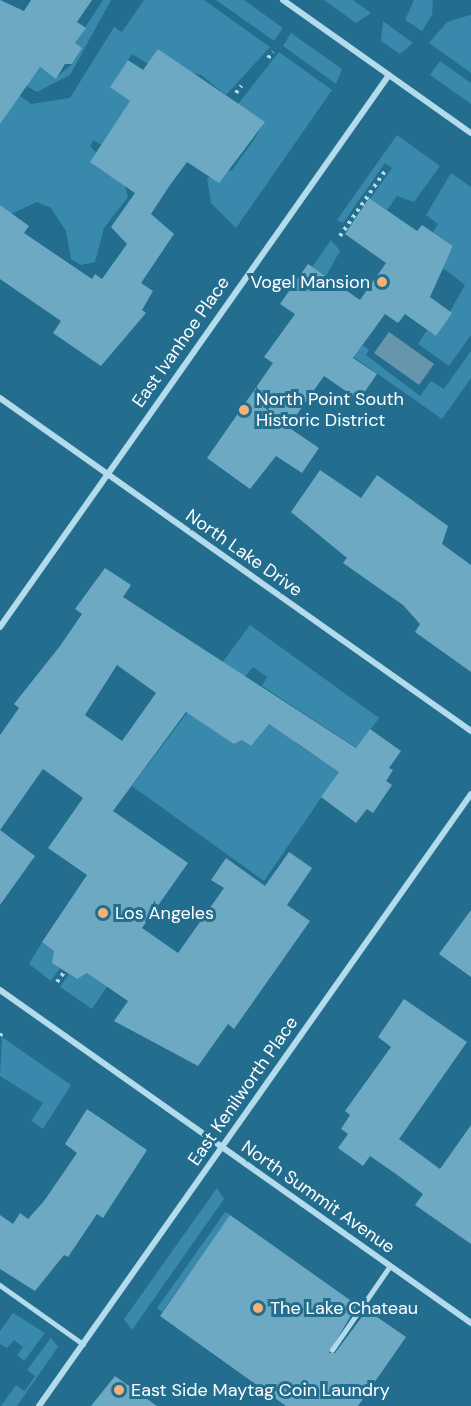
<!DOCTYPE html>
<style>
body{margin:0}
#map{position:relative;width:471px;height:1406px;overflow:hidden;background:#236d8e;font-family:"DM Sans",sans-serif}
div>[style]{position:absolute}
.green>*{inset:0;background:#3889ab}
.water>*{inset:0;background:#6796ac}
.building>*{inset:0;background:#6da9c3}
.path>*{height:4px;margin-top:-2px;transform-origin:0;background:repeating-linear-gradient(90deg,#b3dbeb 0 3px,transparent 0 7.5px)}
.lane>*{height:4.5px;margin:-2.25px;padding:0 2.25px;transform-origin:2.25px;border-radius:2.25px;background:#b3dbeb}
.street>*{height:6px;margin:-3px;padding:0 3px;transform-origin:3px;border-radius:3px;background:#b3dbeb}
.dots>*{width:16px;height:16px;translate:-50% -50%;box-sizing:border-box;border:3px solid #236d8e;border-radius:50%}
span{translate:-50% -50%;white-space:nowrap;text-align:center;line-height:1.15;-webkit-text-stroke:6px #236d8e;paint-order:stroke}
.poi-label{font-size:18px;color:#fff}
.right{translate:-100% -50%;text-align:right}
.left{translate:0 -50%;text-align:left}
.street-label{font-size:18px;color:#fff}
</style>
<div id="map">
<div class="green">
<div style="clip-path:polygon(103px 0,111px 0,70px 75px,37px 92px,23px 84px,36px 65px,56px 78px,72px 64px,79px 54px,75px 43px)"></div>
<div style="clip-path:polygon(144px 0,204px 0,270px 47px,226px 95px,201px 75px,148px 64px,132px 54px,110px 87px,131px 101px,101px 145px,94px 140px,90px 146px,124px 182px,128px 197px,104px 228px,95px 262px,81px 265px,71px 259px,66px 231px,51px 208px,37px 202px,0 219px,0 81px,31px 104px,70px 98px,114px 27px,122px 32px)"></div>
<div style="clip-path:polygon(216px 0,244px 0,283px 28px,274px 41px)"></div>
<div style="clip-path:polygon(324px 0,353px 0,371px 13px,356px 23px)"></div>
<div style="clip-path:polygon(414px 0,433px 0,432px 15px,422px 31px,405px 20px)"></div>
<div style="clip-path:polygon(470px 15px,471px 15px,471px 73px,429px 43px,447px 22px)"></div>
<div style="clip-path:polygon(383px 21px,413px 43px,400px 54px,381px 41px)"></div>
<div style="clip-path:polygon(291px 33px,342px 69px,336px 84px,283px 46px)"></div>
<div style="clip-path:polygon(279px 52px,332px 90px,236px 228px,211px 203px,207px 178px,232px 170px,254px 140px,264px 122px,238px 104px)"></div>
<div style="clip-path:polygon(440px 61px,471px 83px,471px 104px,430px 75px)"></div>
<div style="clip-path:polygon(397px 135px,440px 166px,414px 202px,397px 196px,387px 210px,370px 199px,392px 168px,385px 163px,343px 223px,337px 220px)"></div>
<div style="clip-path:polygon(451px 173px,471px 187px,471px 335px,449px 366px,418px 344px,427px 330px,436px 336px,465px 285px,443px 268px,453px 246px,433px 232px,438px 224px,426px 215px)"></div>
<div style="clip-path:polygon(331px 240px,340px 251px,326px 276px,312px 267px)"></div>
<div style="clip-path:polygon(278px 304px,354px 356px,363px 345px,369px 350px,366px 355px,420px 396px,431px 381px,444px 389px,471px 351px,471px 378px,442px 419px)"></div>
<div style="clip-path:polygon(250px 625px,379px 718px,357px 748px,262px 686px,267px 677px,253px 667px,244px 678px,222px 663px)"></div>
<div style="clip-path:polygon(190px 709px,234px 744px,242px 740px,251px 746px,276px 714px,296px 743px,318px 758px,345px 763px,264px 881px,132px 786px)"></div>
<div style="clip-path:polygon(42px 942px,54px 951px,53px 963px,60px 968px,51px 981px,29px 964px)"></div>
<div style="clip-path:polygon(87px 973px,110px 982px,92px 1009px,60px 987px,69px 974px,76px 979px)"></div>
<div style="clip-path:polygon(2px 1037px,71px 1085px,43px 1129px,31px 1121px,43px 1103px,0 1076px)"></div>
<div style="clip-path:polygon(217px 1188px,224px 1199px,132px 1330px,124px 1319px)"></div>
<div style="clip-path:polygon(225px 1212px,231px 1215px,162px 1312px,157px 1308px)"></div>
<div style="clip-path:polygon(13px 1313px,45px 1333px,24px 1361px,17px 1355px,23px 1347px,14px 1340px,7px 1348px,0 1344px,0 1331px)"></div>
<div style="clip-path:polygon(51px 1338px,58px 1347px,17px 1406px,1px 1406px,16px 1385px,25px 1391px,35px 1376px,27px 1370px)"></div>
</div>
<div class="water">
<div style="clip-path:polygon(389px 332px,434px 364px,419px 385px,374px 353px)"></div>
</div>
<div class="building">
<div style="clip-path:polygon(0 0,24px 11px,31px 0,92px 0,77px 22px,86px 28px,75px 43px,82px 48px,72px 64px,65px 64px,56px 79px,40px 67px,0 124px)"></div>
<div style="clip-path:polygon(158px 49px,265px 122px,219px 183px,187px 162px,170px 185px,151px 214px,174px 234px,141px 283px,153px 291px,142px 310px,146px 313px,101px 366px,53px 333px,61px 321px,0 279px,0 205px,29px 226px,24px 233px,92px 279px,95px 274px,102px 279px,127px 244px,111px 227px,135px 193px,90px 162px,130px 101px,110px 87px,128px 60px,143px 70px)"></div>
<div style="clip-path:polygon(369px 198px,417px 231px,422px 225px,453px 246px,430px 297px,452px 313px,436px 336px,405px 314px,398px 323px,385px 314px,353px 358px,377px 374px,359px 400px,324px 376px,288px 427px,319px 448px,302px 473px,276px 456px,250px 489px,207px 458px,273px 363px,264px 357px,295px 314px,280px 304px,308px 264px,360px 300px,386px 263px,345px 234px)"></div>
<div style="clip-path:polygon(320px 470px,361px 498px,377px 475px,448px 526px,442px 544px,471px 565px,471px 672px,415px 632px,420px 624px,403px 605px,343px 563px,347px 558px,291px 512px)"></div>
<div style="clip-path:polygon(evenodd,105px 568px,131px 585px,123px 597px,356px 748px,370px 729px,401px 751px,389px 768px,393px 770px,386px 781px,392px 785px,373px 813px,367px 809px,356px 823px,321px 797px,339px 772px,269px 724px,251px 746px,242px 740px,234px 744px,186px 712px,113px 811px,188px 863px,142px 928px,178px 953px,224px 888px,211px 880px,226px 858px,265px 886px,289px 852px,312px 868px,287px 905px,310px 921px,234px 1029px,228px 1024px,198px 1066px,114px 1021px,128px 1001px,87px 973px,77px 979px,52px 963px,54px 951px,42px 942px,87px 875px,48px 848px,83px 798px,43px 769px,0 830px,35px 856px,0 905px,0 735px,19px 708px,14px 704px,60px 646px,82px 614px,75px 609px,105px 568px,117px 665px,156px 693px,122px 741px,85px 715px,117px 665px)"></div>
<div style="clip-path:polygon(471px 910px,471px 977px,439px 954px)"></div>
<div style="clip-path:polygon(404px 999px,467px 1042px,399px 1139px,440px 1169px,471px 1125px,471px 1244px,415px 1205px,423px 1194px,396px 1174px,370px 1156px,363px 1166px,338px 1148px,348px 1134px,341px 1129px,350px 1115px,345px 1111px,391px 1047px,378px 1037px)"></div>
<div style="clip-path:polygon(87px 1109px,147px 1150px,103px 1218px,97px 1214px,68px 1257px,64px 1255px,35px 1291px,0 1269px,0 1215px,13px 1224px,20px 1213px,28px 1219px,44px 1201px,77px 1153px,65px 1144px)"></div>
<div style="clip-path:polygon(230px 1215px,357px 1305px,329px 1353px,335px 1353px,367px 1310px,406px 1337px,358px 1406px,286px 1406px,160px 1316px)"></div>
<div style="clip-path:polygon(115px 1376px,157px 1406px,91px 1406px)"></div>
</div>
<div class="path">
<div style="left:268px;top:58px;width:8px;rotate:-50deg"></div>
<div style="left:236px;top:93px;width:9px;rotate:-54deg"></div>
<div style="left:340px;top:236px;width:79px;rotate:-55.3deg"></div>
<div style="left:57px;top:982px;width:14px;rotate:-54deg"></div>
<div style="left:0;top:1036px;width:4px;rotate:-56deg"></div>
</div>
<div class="lane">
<div style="left:0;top:1285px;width:102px;rotate:35.4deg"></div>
<div style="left:332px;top:1350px;width:102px;rotate:-55.4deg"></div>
</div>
<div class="street">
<div style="left:283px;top:0;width:230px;rotate:35.3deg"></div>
<div style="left:0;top:398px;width:577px;rotate:35.26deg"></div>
<div style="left:0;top:627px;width:675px;rotate:-54.83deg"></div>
<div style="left:0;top:990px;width:577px;rotate:35.26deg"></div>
<div style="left:39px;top:1406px;width:749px;rotate:-54.78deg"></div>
</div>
<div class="dots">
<div style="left:382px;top:282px;background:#f6b276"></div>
<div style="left:244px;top:410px;background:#f6b276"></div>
<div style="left:103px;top:913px;background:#f6b276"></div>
<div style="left:258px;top:1308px;background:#f6b276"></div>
<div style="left:119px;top:1390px;background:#f6b276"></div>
</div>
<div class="poi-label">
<span class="right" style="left:370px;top:282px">Vogel Mansion</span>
<span class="left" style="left:256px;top:410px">North Point South<br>Historic District</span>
<span class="left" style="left:115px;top:913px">Los Angeles</span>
<span class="left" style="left:270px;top:1308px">The Lake Chateau</span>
<span class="left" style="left:131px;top:1390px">East Side Maytag Coin Laundry</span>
</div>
<div class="street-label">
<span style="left:181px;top:342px;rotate:-55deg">East Ivanhoe Place</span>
<span style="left:244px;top:553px;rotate:35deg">North Lake Drive</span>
<span style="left:243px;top:1091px;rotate:-55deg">East Kenilworth Place</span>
<span style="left:318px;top:1197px;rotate:35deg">North Summit Avenue</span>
</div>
</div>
